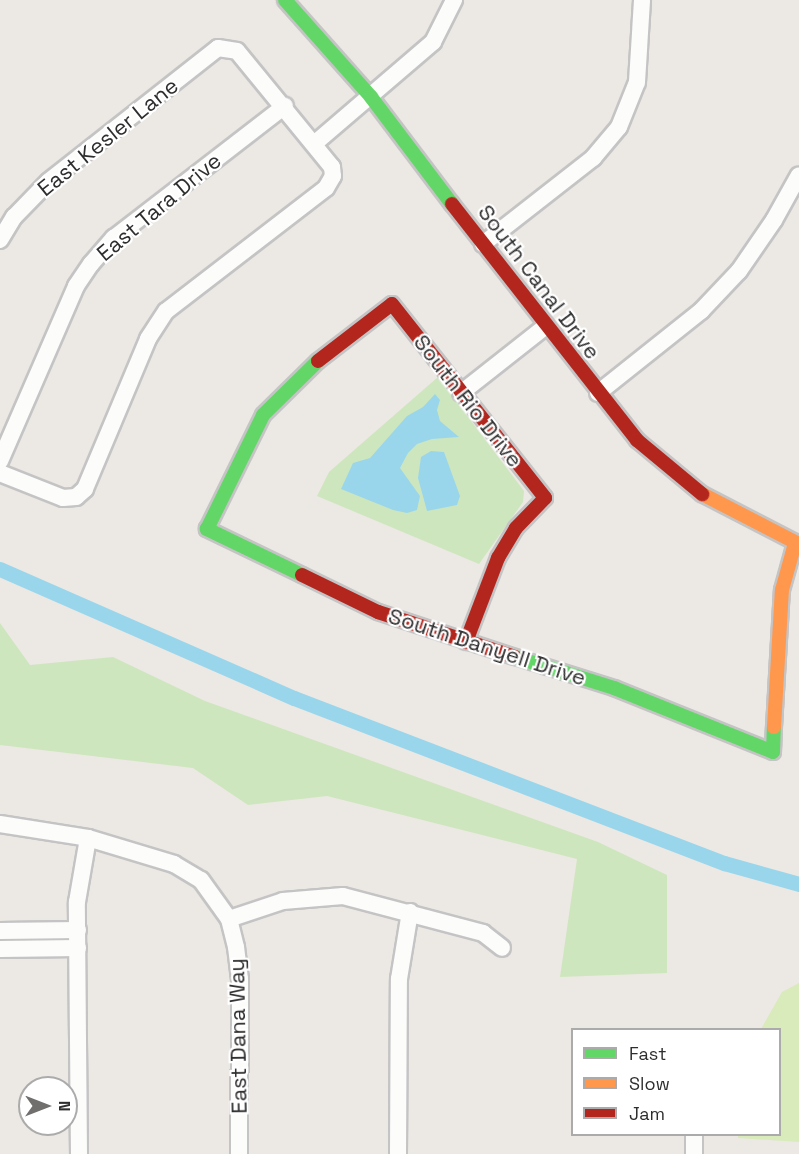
<!DOCTYPE html>
<style>
body{margin:0}
#map{position:relative;width:799px;height:1154px;overflow:hidden;background:#ece8e4;font-family:"Space Grotesk",sans-serif}
div>[style]{position:absolute}
.green>*{inset:0;background:#cee6be}
.pitch>*{inset:0;background:#d9eabb}
.water>*{inset:0;background:#99d6ec}
.canal>*{height:15px;margin:-7.5px;padding:0 7.5px;transform-origin:7.5px;border-radius:7.5px;background:#99d6ec}
.roads{filter:drop-shadow(2px 0 #c5c4c5) drop-shadow(-2px 0 #c5c4c5) drop-shadow(0 2px #c5c4c5) drop-shadow(0 -2px #c5c4c5)}
.street>*{height:16px;margin:-8px;padding:0 8px;transform-origin:8px;border-radius:8px;background:#fcfcfb}
.fast>*{height:14px;margin:-7px;padding:0 7px;transform-origin:7px;border-radius:7px;background:#63d668}
.slow>*{height:14px;margin:-7px;padding:0 7px;transform-origin:7px;border-radius:7px;background:#ff974d}
.jam>*{height:14px;margin:-7px;padding:0 7px;transform-origin:7px;border-radius:7px;background:#b3261e}
span{translate:-50% -50%;white-space:nowrap;text-align:center;line-height:1.15;-webkit-text-stroke:4.5px #fff;paint-order:stroke}
.street-label{font-size:22px;color:#2e2e2e}
.legend{position:absolute;left:571px;top:1028px;width:210px;height:108px;box-sizing:border-box;background:#fff;border:2px solid #ababab;margin:0;padding:8px 10px;list-style:none;font-size:18px;color:#2e2e2e}
.legend li{display:flex;align-items:center;gap:12px;height:30px}
.legend b{width:30px;border:2px solid #ababab}
.north{position:absolute;left:18px;top:1076px;width:60px;height:60px;box-sizing:border-box;background:#fff;border:2px solid #ababab;border-radius:50%;rotate:90deg;font-size:16px;font-weight:700;line-height:24px;text-align:center;color:#2e2e2e}
.north::after{content:'';display:block;margin:auto;width:21px;height:27px;background:#706f6e;clip-path:polygon(50% 0,100% 100%,50% 72%,0 100%)}
</style>
<div id="map">
<div class="green">
<div style="clip-path:polygon(438px 377px,524px 491px,523px 502px,479px 564px,317px 496px,329px 472px)"></div>
<div style="clip-path:polygon(0 623px,30px 665px,113px 657px,205px 701px,598px 842px,667px 875px,667px 973px,560px 977px,577px 859px,327px 796px,248px 805px,193px 768px,0 745px)"></div>
</div>
<div class="pitch">
<div style="clip-path:polygon(799px 983px,799px 1142px,738px 1138px,738px 1135px,780px 1134px,780px 1030px,761px 1029px,782px 992px)"></div>
</div>
<div class="water">
<div style="clip-path:polygon(435px 394px,440px 400px,437px 410px,440px 421px,459px 437px,432px 439px,417px 444px,408px 453px,400px 468px,420px 496px,417px 510px,407px 513px,393px 510px,341px 489px,353px 463px,370px 458px,407px 416px,423px 407px)"></div>
<div style="clip-path:polygon(431px 451px,444px 452px,460px 496px,457px 505px,427px 511px,418px 478px,421px 457px)"></div>
</div>
<div class="canal">
<div style="left:0;top:569px;width:321px;rotate:23.7deg"></div>
<div style="left:294px;top:698px;width:461px;rotate:21deg"></div>
<div style="left:724px;top:863px;width:78px;rotate:15.6deg"></div>
</div>
<div class="roads">
<div class="street">
<div style="left:314px;top:144px;width:157px;rotate:-40.6deg"></div>
<div style="left:433px;top:42px;width:47px;rotate:-63.4deg"></div>
<div style="left:0;top:240px;width:27px;rotate:-59deg"></div>
<div style="left:14px;top:217px;width:50px;rotate:-45.8deg"></div>
<div style="left:49px;top:181px;width:215px;rotate:-38.2deg"></div>
<div style="left:218px;top:48px;width:19px;rotate:9deg"></div>
<div style="left:237px;top:51px;width:150px;rotate:50.7deg"></div>
<div style="left:332px;top:167px;width:9px;rotate:84deg"></div>
<div style="left:333px;top:176px;width:14px;rotate:120deg"></div>
<div style="left:326px;top:188px;width:202px;rotate:142.4deg"></div>
<div style="left:166px;top:311px;width:33px;rotate:123deg"></div>
<div style="left:148px;top:339px;width:163px;rotate:112.8deg"></div>
<div style="left:85px;top:489px;width:12px;rotate:138deg"></div>
<div style="left:76px;top:497px;width:13px;rotate:176deg"></div>
<div style="left:63px;top:498px;width:68px;rotate:-158.4deg"></div>
<div style="left:483px;top:244px;width:140px;rotate:-38deg"></div>
<div style="left:593px;top:158px;width:40px;rotate:-50deg"></div>
<div style="left:619px;top:127px;width:48px;rotate:-68.2deg"></div>
<div style="left:637px;top:82px;width:82px;rotate:-86.5deg"></div>
<div style="left:461px;top:393px;width:107px;rotate:-38.2deg"></div>
<div style="left:598px;top:393px;width:132px;rotate:-38.5deg"></div>
<div style="left:701px;top:311px;width:55px;rotate:-46.5deg"></div>
<div style="left:739px;top:271px;width:62px;rotate:-55.5deg"></div>
<div style="left:774px;top:220px;width:51px;rotate:-60.9deg"></div>
<div style="left:0;top:461px;width:191px;rotate:-66.5deg"></div>
<div style="left:76px;top:286px;width:27px;rotate:-56deg"></div>
<div style="left:91px;top:264px;width:35px;rotate:-49deg"></div>
<div style="left:114px;top:238px;width:216px;rotate:-37.7deg"></div>
<div style="left:0;top:824px;width:89px;rotate:9deg"></div>
<div style="left:88px;top:838px;width:90px;rotate:16.8deg"></div>
<div style="left:174px;top:864px;width:31px;rotate:31deg"></div>
<div style="left:201px;top:880px;width:48px;rotate:54.3deg"></div>
<div style="left:229px;top:919px;width:29px;rotate:76deg"></div>
<div style="left:236px;top:947px;width:32px;rotate:83deg"></div>
<div style="left:240px;top:979px;width:175px;rotate:90.3deg"></div>
<div style="left:229px;top:919px;width:57px;rotate:-18.4deg"></div>
<div style="left:283px;top:901px;width:60px;rotate:-4.8deg"></div>
<div style="left:343px;top:896px;width:145px;rotate:14.8deg"></div>
<div style="left:483px;top:933px;width:24px;rotate:38deg"></div>
<div style="left:0;top:931px;width:78px;rotate:-0.7deg"></div>
<div style="left:0;top:949px;width:78px;rotate:-0.7deg"></div>
<div style="left:694px;top:1134px;width:20px;rotate:90deg"></div>
<div style="left:79px;top:1154px;width:252px;rotate:-90.5deg"></div>
<div style="left:77px;top:902px;width:65px;rotate:-80.2deg"></div>
<div style="left:398px;top:1154px;width:175px;rotate:-89.7deg"></div>
<div style="left:399px;top:979px;width:68px;rotate:-80.7deg"></div>
</div>
<div class="fast">
<div style="left:285px;top:0;width:130px;rotate:48.4deg"></div>
<div style="left:371px;top:97px;width:134px;rotate:52.9deg"></div>
<div style="left:302px;top:575px;width:106px;rotate:-154.2deg"></div>
<div style="left:207px;top:529px;width:127px;rotate:-63.8deg"></div>
<div style="left:263px;top:415px;width:77px;rotate:-44.5deg"></div>
<div style="left:515px;top:657px;width:104px;rotate:17.4deg"></div>
<div style="left:614px;top:688px;width:171px;rotate:21.9deg"></div>
<div style="left:773px;top:752px;width:25px;rotate:-88deg"></div>
</div>
<div class="slow">
<div style="left:702px;top:494px;width:109px;rotate:27.3deg"></div>
<div style="left:774px;top:727px;width:137px;rotate:-86.7deg"></div>
<div style="left:782px;top:590px;width:49px;rotate:-74.5deg"></div>
</div>
<div class="jam">
<div style="left:452px;top:204px;width:300px;rotate:51.9deg"></div>
<div style="left:637px;top:440px;width:85px;rotate:39.7deg"></div>
<div style="left:318px;top:361px;width:93px;rotate:-37.6deg"></div>
<div style="left:392px;top:304px;width:247px;rotate:51.7deg"></div>
<div style="left:545px;top:498px;width:42px;rotate:134deg"></div>
<div style="left:516px;top:528px;width:35px;rotate:121deg"></div>
<div style="left:498px;top:558px;width:90px;rotate:110.9deg"></div>
<div style="left:302px;top:575px;width:85px;rotate:26deg"></div>
<div style="left:378px;top:612px;width:144px;rotate:18.2deg"></div>
</div>
</div>
<div class="street-label">
<span style="left:108px;top:137px;rotate:-39deg">East Kesler Lane</span>
<span style="left:159px;top:207px;rotate:-40deg">East Tara Drive</span>
<span style="left:539px;top:282px;rotate:53deg">South Canal Drive</span>
<span style="left:468px;top:401px;rotate:52deg">South Rio Drive</span>
<span style="left:487px;top:647px;rotate:18deg">South Danyell Drive</span>
<span style="left:238px;top:1036px;rotate:-91deg">East Dana Way</span>
</div>
<ul class="legend">
<li><b style="height:8px;background:#63d668"></b>Fast</li>
<li><b style="height:8px;background:#ff974d"></b>Slow</li>
<li><b style="height:8px;background:#b3261e"></b>Jam</li>
</ul>
<div class="north">N</div>
</div>
